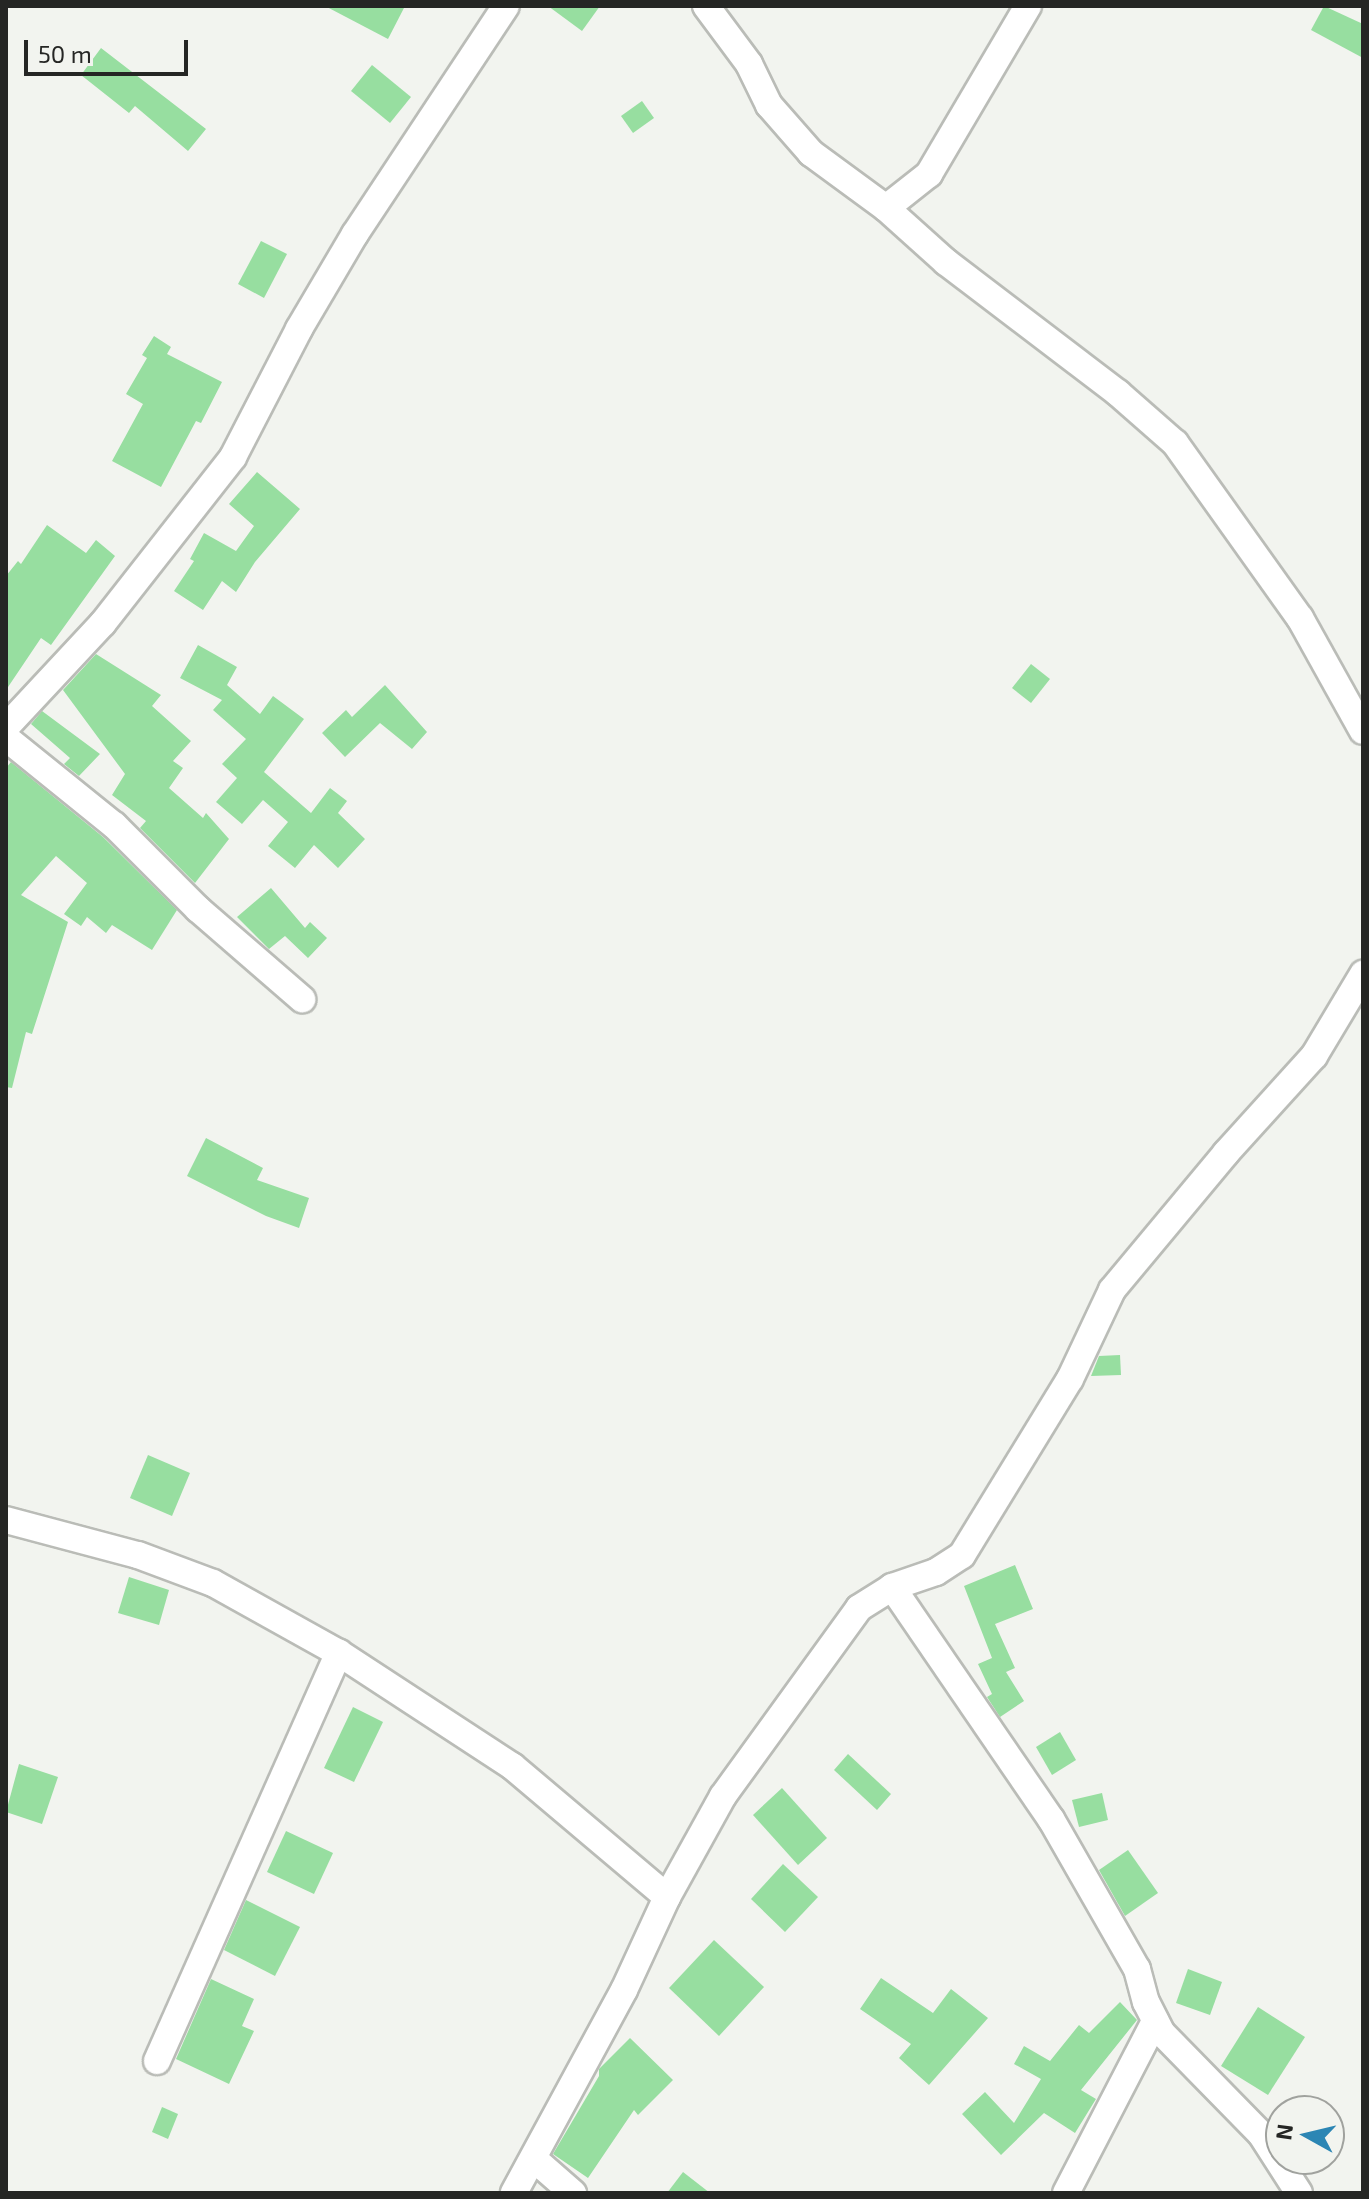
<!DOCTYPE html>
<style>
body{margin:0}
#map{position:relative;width:1369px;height:2199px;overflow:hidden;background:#f2f4ef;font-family:"Exo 2",sans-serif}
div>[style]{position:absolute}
.building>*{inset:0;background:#97dea0}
.roads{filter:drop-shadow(2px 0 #babcb7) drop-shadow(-2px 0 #babcb7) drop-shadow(0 2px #babcb7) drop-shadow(0 -2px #babcb7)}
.minor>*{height:26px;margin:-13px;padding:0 13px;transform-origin:13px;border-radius:13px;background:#fff}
span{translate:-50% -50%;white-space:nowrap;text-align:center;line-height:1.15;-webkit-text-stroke:7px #f2f4ef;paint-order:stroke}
.frame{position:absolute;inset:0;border:8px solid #252624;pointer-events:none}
.north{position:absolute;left:1265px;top:2095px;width:80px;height:80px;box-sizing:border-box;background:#f2f4ef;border:2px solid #a0a29e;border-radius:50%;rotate:278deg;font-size:22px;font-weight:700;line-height:32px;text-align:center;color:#252624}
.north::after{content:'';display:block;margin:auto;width:28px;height:36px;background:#2c86b4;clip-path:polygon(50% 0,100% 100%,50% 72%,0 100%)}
.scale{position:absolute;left:24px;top:40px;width:164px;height:36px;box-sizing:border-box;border:4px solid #252624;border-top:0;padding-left:10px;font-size:24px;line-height:28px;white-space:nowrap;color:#252624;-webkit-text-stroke:6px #f2f4ef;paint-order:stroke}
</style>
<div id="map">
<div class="building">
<div style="clip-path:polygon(325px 6px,405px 6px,388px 39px)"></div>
<div style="clip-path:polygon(548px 6px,600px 6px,582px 31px)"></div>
<div style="clip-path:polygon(1324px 6px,1363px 24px,1363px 58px,1311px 30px)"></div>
<div style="clip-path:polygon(101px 48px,206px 129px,188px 151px,135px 106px,129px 113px,81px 75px)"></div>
<div style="clip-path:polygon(372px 65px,411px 97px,390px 123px,351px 91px)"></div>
<div style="clip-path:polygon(642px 101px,654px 118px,633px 133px,621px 116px)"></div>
<div style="clip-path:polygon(261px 241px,287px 254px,264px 298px,238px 284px)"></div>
<div style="clip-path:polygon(154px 336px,171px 347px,167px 354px,222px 382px,201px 423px,196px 421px,161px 487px,112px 461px,143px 404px,126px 394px,147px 358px,142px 355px)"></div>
<div style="clip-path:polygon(257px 472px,300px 509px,255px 562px,236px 592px,222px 581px,203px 610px,174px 591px,194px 561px,190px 559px,204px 533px,236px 551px,254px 526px,229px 504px)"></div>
<div style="clip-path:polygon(47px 525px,86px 553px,96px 540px,115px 556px,51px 645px,41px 638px,6px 690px,6px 576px,18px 561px,21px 564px)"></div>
<div style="clip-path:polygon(198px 645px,237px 667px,227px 685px,260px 714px,273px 696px,304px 719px,264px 772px,311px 813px,330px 788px,347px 801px,338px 813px,365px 839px,338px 868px,314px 845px,295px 868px,268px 846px,288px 822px,263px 800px,242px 824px,216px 802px,237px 778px,222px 764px,246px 739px,213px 710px,222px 700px,180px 678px)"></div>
<div style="clip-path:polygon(96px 654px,161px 695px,152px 706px,191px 741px,173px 761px,183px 768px,169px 788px,203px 818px,206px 813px,229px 839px,195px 883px,140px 828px,146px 821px,112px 795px,125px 774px,63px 690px)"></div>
<div style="clip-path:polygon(1031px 664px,1050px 679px,1031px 703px,1012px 688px)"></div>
<div style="clip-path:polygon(385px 685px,427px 732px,412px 749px,380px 723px,345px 757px,322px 733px,346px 710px,352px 717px)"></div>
<div style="clip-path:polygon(42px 711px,100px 754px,79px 776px,64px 764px,70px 758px,31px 724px)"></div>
<div style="clip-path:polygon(11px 762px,103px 837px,177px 910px,152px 950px,112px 925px,106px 933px,87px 917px,81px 926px,64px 914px,87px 883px,56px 856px,21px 895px,68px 922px,32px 1034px,26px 1032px,12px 1088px,6px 1087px,6px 768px)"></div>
<div style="clip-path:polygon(271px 888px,305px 928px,310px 922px,327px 938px,308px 958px,285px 936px,269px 949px,237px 917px)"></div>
<div style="clip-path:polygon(206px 1138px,263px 1168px,257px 1180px,309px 1198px,299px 1228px,266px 1216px,187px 1176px)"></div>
<div style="clip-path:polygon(1120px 1355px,1121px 1375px,1091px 1376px,1099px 1356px)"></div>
<div style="clip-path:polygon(148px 1455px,190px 1473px,172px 1516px,130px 1498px)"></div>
<div style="clip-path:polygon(1015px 1565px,1033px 1609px,995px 1624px,1015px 1668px,1006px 1672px,1024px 1701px,1000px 1717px,987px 1697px,992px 1694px,978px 1664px,992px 1658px,964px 1586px)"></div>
<div style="clip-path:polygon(129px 1577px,169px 1590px,159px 1625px,118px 1613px)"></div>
<div style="clip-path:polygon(353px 1707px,383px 1722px,354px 1782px,324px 1768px)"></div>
<div style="clip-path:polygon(1060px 1732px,1076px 1760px,1052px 1775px,1036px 1747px)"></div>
<div style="clip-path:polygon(848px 1754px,891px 1794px,877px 1810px,834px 1770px)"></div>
<div style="clip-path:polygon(19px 1764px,58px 1777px,42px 1824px,6px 1812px)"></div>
<div style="clip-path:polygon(782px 1788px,827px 1838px,798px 1865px,753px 1815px)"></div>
<div style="clip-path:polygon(1102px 1793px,1108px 1820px,1079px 1827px,1072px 1800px)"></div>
<div style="clip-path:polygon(286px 1831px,333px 1853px,314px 1894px,267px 1872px)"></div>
<div style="clip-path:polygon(1128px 1850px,1158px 1893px,1125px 1916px,1099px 1870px)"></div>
<div style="clip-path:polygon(783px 1864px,818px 1897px,785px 1932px,751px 1899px)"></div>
<div style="clip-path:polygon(246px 1900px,300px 1927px,275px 1976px,224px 1950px)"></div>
<div style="clip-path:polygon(714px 1940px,764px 1987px,719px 2036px,669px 1988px)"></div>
<div style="clip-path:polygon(1188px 1969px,1222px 1982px,1210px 2015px,1176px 2003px)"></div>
<div style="clip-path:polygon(881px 1978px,933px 2013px,951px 1989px,988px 2018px,929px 2085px,899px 2058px,911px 2044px,860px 2009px)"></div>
<div style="clip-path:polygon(211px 1979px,254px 1999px,242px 2026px,254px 2031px,229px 2084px,176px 2059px)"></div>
<div style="clip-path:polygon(1120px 2002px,1137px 2020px,1081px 2090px,1096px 2099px,1075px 2133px,1044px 2113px,1001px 2155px,962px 2114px,985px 2092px,1014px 2123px,1041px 2079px,1014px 2064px,1024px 2046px,1050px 2061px,1079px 2025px,1089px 2033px)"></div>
<div style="clip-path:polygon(1258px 2007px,1305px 2037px,1268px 2095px,1221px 2066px)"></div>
<div style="clip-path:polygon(630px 2038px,673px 2080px,638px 2115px,634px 2110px,588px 2178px,553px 2154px,599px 2076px,599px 2069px)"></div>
<div style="clip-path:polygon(162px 2107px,178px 2114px,168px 2139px,152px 2132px)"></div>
<div style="clip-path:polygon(683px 2172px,710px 2193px,667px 2193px)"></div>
</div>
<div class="roads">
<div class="minor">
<div style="left:706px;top:6px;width:72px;rotate:53.4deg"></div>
<div style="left:749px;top:64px;width:46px;rotate:64deg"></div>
<div style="left:769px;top:105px;width:64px;rotate:48.8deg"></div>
<div style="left:811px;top:153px;width:93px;rotate:36.3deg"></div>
<div style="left:886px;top:208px;width:55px;rotate:-38.3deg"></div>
<div style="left:929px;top:174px;width:195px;rotate:-59.5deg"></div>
<div style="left:886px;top:208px;width:81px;rotate:42deg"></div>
<div style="left:946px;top:262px;width:216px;rotate:37.3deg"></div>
<div style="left:1118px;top:393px;width:76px;rotate:41.3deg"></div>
<div style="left:1175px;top:443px;width:215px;rotate:54.5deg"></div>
<div style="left:1300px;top:618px;width:129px;rotate:60.9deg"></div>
<div style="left:6px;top:727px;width:142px;rotate:-47deg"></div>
<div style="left:103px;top:623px;width:211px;rotate:-51.9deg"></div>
<div style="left:233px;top:457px;width:144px;rotate:-62.7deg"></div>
<div style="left:299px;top:329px;width:110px;rotate:-59.5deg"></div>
<div style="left:355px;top:234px;width:273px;rotate:-56.5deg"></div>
<div style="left:6px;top:738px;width:139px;rotate:38.9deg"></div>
<div style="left:114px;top:825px;width:119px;rotate:45deg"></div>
<div style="left:198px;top:909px;width:138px;rotate:40.9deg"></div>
<div style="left:6px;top:1520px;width:137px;rotate:14.9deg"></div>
<div style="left:138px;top:1555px;width:80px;rotate:20.5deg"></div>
<div style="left:213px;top:1583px;width:144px;rotate:29.1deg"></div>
<div style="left:339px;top:1653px;width:207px;rotate:33.2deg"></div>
<div style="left:512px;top:1766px;width:203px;rotate:40.2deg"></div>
<div style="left:667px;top:1897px;width:102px;rotate:114.8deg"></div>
<div style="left:624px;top:1990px;width:231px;rotate:118.5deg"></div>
<div style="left:892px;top:1587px;width:281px;rotate:55.6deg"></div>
<div style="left:1051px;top:1819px;width:173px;rotate:60.2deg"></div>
<div style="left:1137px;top:1969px;width:34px;rotate:75deg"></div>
<div style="left:1146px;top:2002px;width:35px;rotate:63deg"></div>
<div style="left:1162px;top:2033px;width:141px;rotate:45.6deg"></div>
<div style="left:1261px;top:2134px;width:70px;rotate:57.2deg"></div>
<div style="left:667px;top:1897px;width:115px;rotate:-61deg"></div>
<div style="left:723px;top:1796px;width:232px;rotate:-54.1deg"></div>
<div style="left:859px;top:1608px;width:39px;rotate:-32deg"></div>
<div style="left:892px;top:1587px;width:46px;rotate:-18.8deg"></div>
<div style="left:936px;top:1572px;width:31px;rotate:-33deg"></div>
<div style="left:962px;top:1555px;width:206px;rotate:-58.5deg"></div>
<div style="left:1070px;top:1379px;width:98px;rotate:-64.7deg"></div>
<div style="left:1112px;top:1290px;width:178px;rotate:-50.2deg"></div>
<div style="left:1226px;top:1153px;width:131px;rotate:-47.8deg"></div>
<div style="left:1314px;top:1056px;width:96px;rotate:-59.1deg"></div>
<div style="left:157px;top:2061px;width:447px;rotate:-66deg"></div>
<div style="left:534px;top:2159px;width:52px;rotate:41.1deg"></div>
<div style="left:1066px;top:2193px;width:194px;rotate:-62.6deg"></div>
</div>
</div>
<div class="frame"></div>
<div class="north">N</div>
<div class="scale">50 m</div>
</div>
